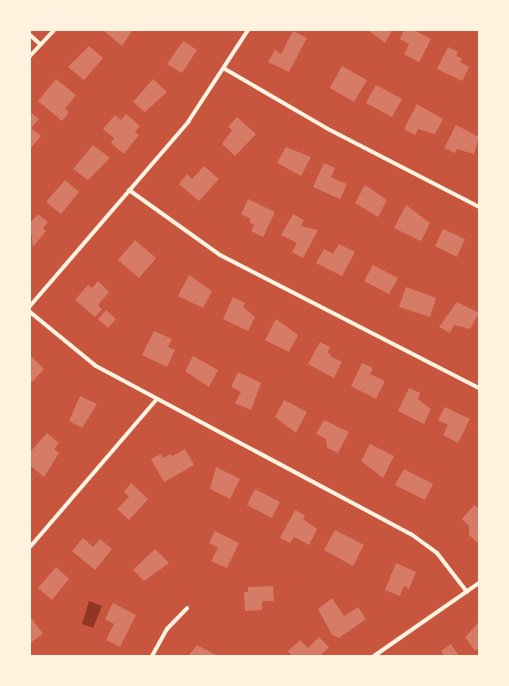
<!DOCTYPE html>
<style>
body{margin:0}
#map{position:relative;width:509px;height:686px;overflow:hidden;background:#c8553d;font-family:"Noto Sans",sans-serif}
div>[style]{position:absolute}
.water>*{inset:0;background:#8f3625}
.building>*{inset:0;background:#d67c66}
.minor>*{height:4px;margin:-2px;padding:0 2px;transform-origin:2px;border-radius:2px;background:#fff3e0}
span{translate:-50% -50%;white-space:nowrap;text-align:center;line-height:1.15;-webkit-text-stroke:4px #fff3e0;paint-order:stroke}
.frame{position:absolute;inset:0;border:31px solid #fff3e0;pointer-events:none}
</style>
<div id="map">
<div class="water">
<div style="clip-path:polygon(89px 601px,102px 606px,93px 628px,82px 624px)"></div>
</div>
<div class="building">
<div style="clip-path:polygon(103px 30px,133px 30px,122px 46px)"></div>
<div style="clip-path:polygon(368px 30px,392px 30px,385px 43px)"></div>
<div style="clip-path:polygon(404px 30px,414px 30px,431px 39px,419px 62px,404px 54px,409px 44px,400px 39px)"></div>
<div style="clip-path:polygon(293px 31px,307px 38px,289px 72px,268px 62px,275px 50px,281px 54px)"></div>
<div style="clip-path:polygon(183px 41px,197px 50px,182px 73px,167px 64px)"></div>
<div style="clip-path:polygon(89px 46px,103px 58px,84px 80px,68px 67px)"></div>
<div style="clip-path:polygon(448px 47px,458px 52px,456px 56px,462px 59px,460px 62px,469px 67px,462px 81px,437px 69px)"></div>
<div style="clip-path:polygon(342px 66px,367px 80px,354px 102px,330px 88px)"></div>
<div style="clip-path:polygon(56px 79px,76px 95px,65px 109px,69px 112px,62px 121px,38px 101px)"></div>
<div style="clip-path:polygon(153px 79px,167px 92px,145px 112px,133px 102px)"></div>
<div style="clip-path:polygon(376px 85px,402px 99px,392px 117px,366px 103px)"></div>
<div style="clip-path:polygon(417px 104px,443px 119px,435px 134px,418px 129px,415px 135px,404px 129px)"></div>
<div style="clip-path:polygon(30px 112px,39px 119px,31px 128px,41px 136px,30px 149px)"></div>
<div style="clip-path:polygon(126px 114px,140px 126px,135px 132px,139px 135px,124px 154px,111px 143px,114px 138px,103px 129px,115px 115px,121px 120px)"></div>
<div style="clip-path:polygon(237px 117px,256px 134px,235px 156px,222px 144px,232px 130px,228px 127px)"></div>
<div style="clip-path:polygon(456px 125px,479px 137px,474px 154px,457px 149px,455px 153px,444px 148px)"></div>
<div style="clip-path:polygon(93px 145px,110px 158px,88px 180px,73px 169px)"></div>
<div style="clip-path:polygon(286px 147px,311px 157px,301px 176px,277px 163px)"></div>
<div style="clip-path:polygon(324px 163px,335px 168px,331px 177px,347px 184px,340px 199px,313px 187px)"></div>
<div style="clip-path:polygon(204px 166px,219px 179px,199px 201px,179px 184px,187px 174px,192px 179px)"></div>
<div style="clip-path:polygon(65px 180px,79px 192px,61px 214px,46px 202px)"></div>
<div style="clip-path:polygon(365px 185px,387px 200px,378px 217px,355px 203px)"></div>
<div style="clip-path:polygon(248px 199px,275px 212px,263px 237px,251px 231px,254px 225px,249px 222px,251px 219px,241px 214px)"></div>
<div style="clip-path:polygon(406px 205px,430px 223px,421px 241px,394px 228px)"></div>
<div style="clip-path:polygon(38px 214px,48px 222px,43px 228px,46px 231px,33px 247px,30px 223px)"></div>
<div style="clip-path:polygon(293px 214px,304px 220px,301px 226px,318px 230px,303px 258px,292px 252px,297px 243px,281px 235px)"></div>
<div style="clip-path:polygon(443px 229px,465px 239px,457px 257px,435px 246px)"></div>
<div style="clip-path:polygon(135px 240px,156px 258px,139px 278px,118px 260px)"></div>
<div style="clip-path:polygon(339px 244px,355px 252px,342px 276px,316px 263px,324px 249px,333px 254px)"></div>
<div style="clip-path:polygon(373px 265px,398px 278px,389px 294px,364px 281px)"></div>
<div style="clip-path:polygon(189px 275px,212px 291px,203px 308px,178px 296px)"></div>
<div style="clip-path:polygon(98px 281px,109px 292px,98px 305px,102px 309px,95px 317px,75px 300px,88px 285px,92px 288px)"></div>
<div style="clip-path:polygon(406px 287px,436px 298px,430px 317px,399px 307px)"></div>
<div style="clip-path:polygon(233px 297px,245px 303px,243px 307px,255px 317px,248px 331px,223px 319px)"></div>
<div style="clip-path:polygon(457px 302px,479px 313px,470px 329px,454px 325px,450px 333px,439px 327px)"></div>
<div style="clip-path:polygon(106px 310px,116px 319px,108px 328px,98px 319px)"></div>
<div style="clip-path:polygon(276px 319px,298px 335px,289px 352px,265px 340px)"></div>
<div style="clip-path:polygon(154px 331px,172px 339px,168px 347px,175px 350px,167px 367px,142px 355px)"></div>
<div style="clip-path:polygon(320px 342px,330px 347px,328px 352px,332px 357px,342px 362px,334px 378px,308px 364px)"></div>
<div style="clip-path:polygon(30px 355px,44px 369px,30px 384px)"></div>
<div style="clip-path:polygon(193px 356px,218px 370px,209px 387px,185px 371px)"></div>
<div style="clip-path:polygon(362px 363px,373px 368px,370px 374px,385px 381px,376px 399px,351px 386px)"></div>
<div style="clip-path:polygon(238px 372px,261px 383px,251px 410px,235px 403px,241px 392px,231px 387px)"></div>
<div style="clip-path:polygon(409px 388px,420px 393px,418px 399px,431px 409px,424px 424px,398px 411px)"></div>
<div style="clip-path:polygon(80px 396px,97px 404px,82px 428px,69px 421px)"></div>
<div style="clip-path:polygon(284px 400px,307px 412px,296px 433px,275px 417px)"></div>
<div style="clip-path:polygon(445px 407px,470px 419px,458px 443px,443px 435px,448px 425px,438px 420px)"></div>
<div style="clip-path:polygon(324px 420px,349px 432px,338px 453px,327px 448px,326px 439px,316px 434px)"></div>
<div style="clip-path:polygon(47px 433px,59px 443px,54px 449px,59px 453px,44px 477px,30px 465px,30px 452px)"></div>
<div style="clip-path:polygon(370px 444px,394px 456px,383px 478px,361px 461px)"></div>
<div style="clip-path:polygon(185px 449px,194px 465px,164px 482px,151px 459px,161px 454px,163px 458px,170px 454px,172px 456px)"></div>
<div style="clip-path:polygon(216px 467px,240px 479px,230px 499px,210px 489px)"></div>
<div style="clip-path:polygon(404px 469px,433px 484px,425px 500px,395px 485px)"></div>
<div style="clip-path:polygon(131px 483px,148px 499px,129px 520px,117px 509px,129px 497px,124px 492px)"></div>
<div style="clip-path:polygon(255px 489px,280px 502px,272px 518px,247px 505px)"></div>
<div style="clip-path:polygon(474px 505px,479px 509px,479px 544px,469px 535px,469px 526px,462px 519px)"></div>
<div style="clip-path:polygon(295px 510px,305px 515px,303px 519px,317px 529px,309px 545px,294px 537px,290px 543px,280px 538px)"></div>
<div style="clip-path:polygon(335px 530px,364px 545px,353px 566px,324px 550px)"></div>
<div style="clip-path:polygon(215px 531px,239px 543px,227px 568px,211px 561px,218px 548px,209px 543px)"></div>
<div style="clip-path:polygon(83px 538px,93px 547px,100px 539px,112px 549px,95px 570px,72px 551px)"></div>
<div style="clip-path:polygon(155px 549px,169px 563px,144px 581px,133px 570px)"></div>
<div style="clip-path:polygon(396px 563px,416px 572px,409px 589px,404px 586px,400px 596px,385px 590px)"></div>
<div style="clip-path:polygon(56px 567px,69px 579px,52px 600px,38px 588px)"></div>
<div style="clip-path:polygon(273px 586px,274px 601px,262px 601px,262px 610px,245px 611px,244px 592px,248px 592px,248px 587px)"></div>
<div style="clip-path:polygon(332px 598px,344px 616px,358px 607px,366px 619px,339px 638px,332px 635px,318px 609px)"></div>
<div style="clip-path:polygon(113px 603px,136px 615px,120px 647px,106px 640px,114px 624px,105px 619px)"></div>
<div style="clip-path:polygon(30px 616px,43px 634px,30px 643px)"></div>
<div style="clip-path:polygon(479px 622px,479px 648px,475px 651px,465px 637px)"></div>
<div style="clip-path:polygon(319px 637px,329px 647px,320px 656px,292px 656px,288px 651px,300px 640px,308px 648px)"></div>
<div style="clip-path:polygon(451px 644px,459px 656px,444px 656px,441px 651px)"></div>
<div style="clip-path:polygon(197px 645px,218px 656px,188px 656px)"></div>
</div>
<div class="minor">
<div style="left:30px;top:35px;width:13px;rotate:42deg"></div>
<div style="left:30px;top:56px;width:35px;rotate:-47deg"></div>
<div style="left:225px;top:69px;width:121px;rotate:30.2deg"></div>
<div style="left:330px;top:130px;width:168px;rotate:27.3deg"></div>
<div style="left:129px;top:190px;width:112px;rotate:35.5deg"></div>
<div style="left:220px;top:255px;width:291px;rotate:27.2deg"></div>
<div style="left:30px;top:306px;width:243px;rotate:-49.3deg"></div>
<div style="left:188px;top:122px;width:110px;rotate:-56.9deg"></div>
<div style="left:30px;top:312px;width:85px;rotate:39.3deg"></div>
<div style="left:96px;top:366px;width:357px;rotate:28.1deg"></div>
<div style="left:411px;top:534px;width:32px;rotate:36deg"></div>
<div style="left:437px;top:553px;width:49px;rotate:52.4deg"></div>
<div style="left:30px;top:547px;width:194px;rotate:-49.4deg"></div>
<div style="left:152px;top:656px;width:31px;rotate:-61deg"></div>
<div style="left:167px;top:629px;width:29px;rotate:-46deg"></div>
<div style="left:374px;top:656px;width:128px;rotate:-34.8deg"></div>
</div>
<div class="frame"></div>
</div>
